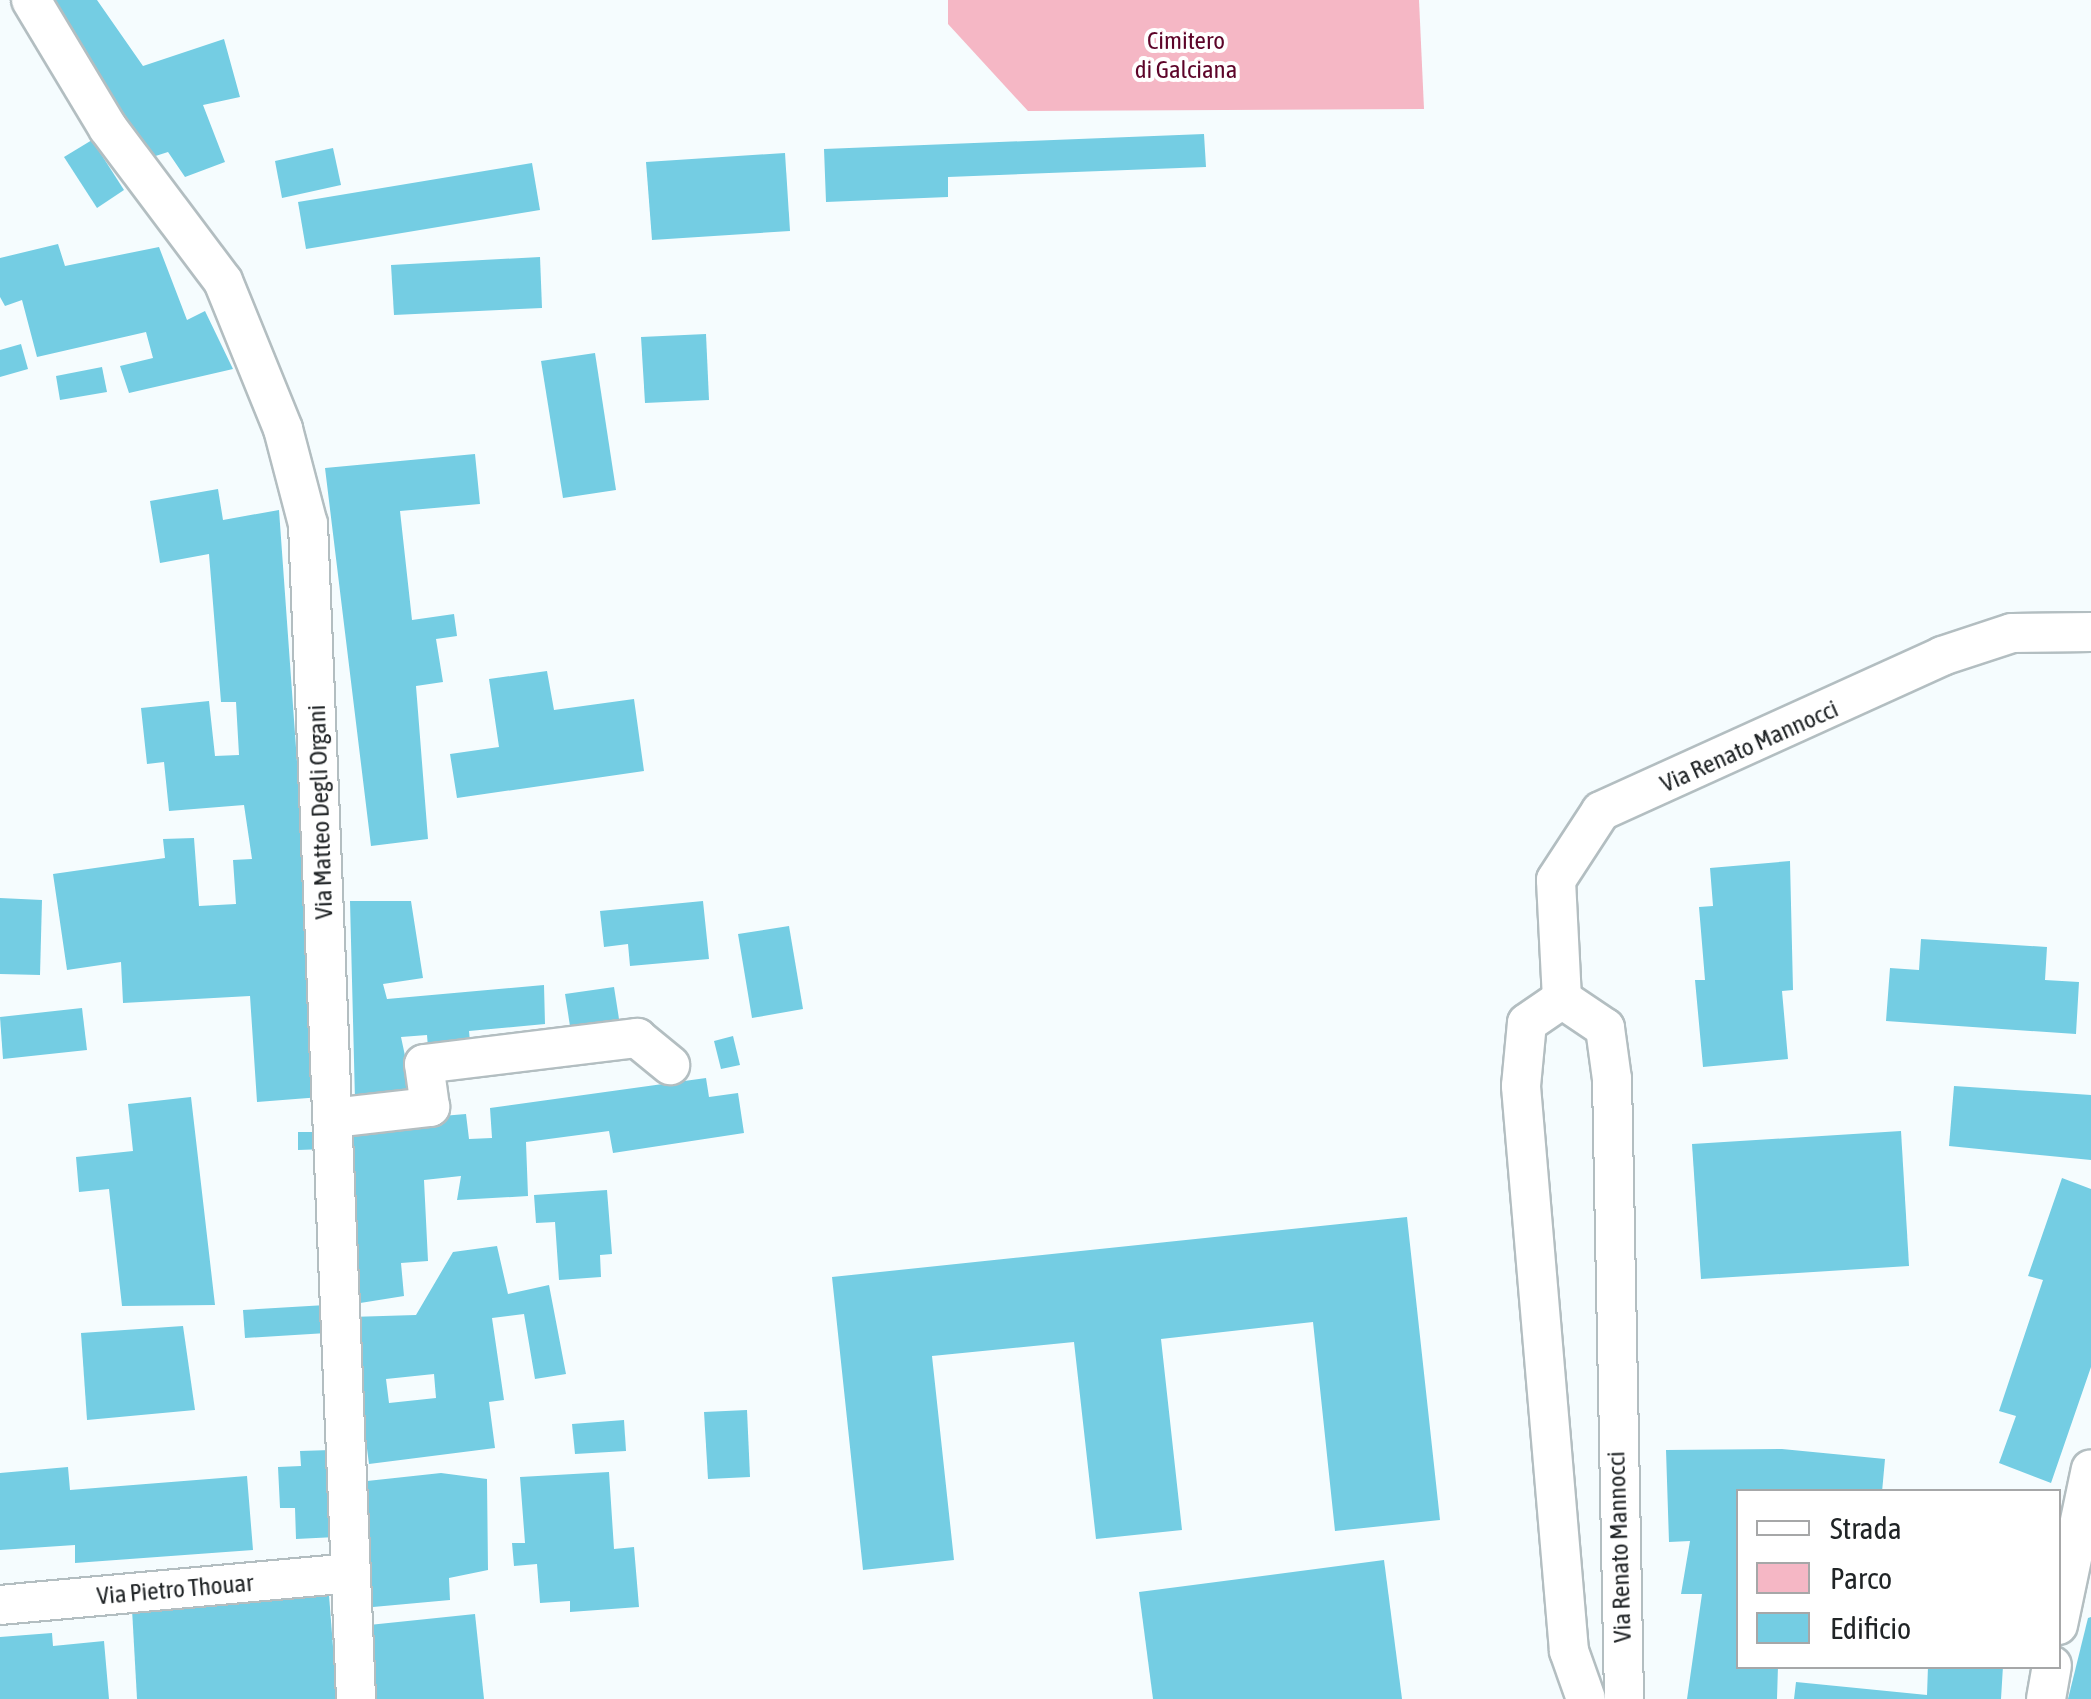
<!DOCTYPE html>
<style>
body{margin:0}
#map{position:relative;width:2091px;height:1699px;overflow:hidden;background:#f5fcfe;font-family:"Asap Condensed",sans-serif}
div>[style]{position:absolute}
.green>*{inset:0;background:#f5b7c5}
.building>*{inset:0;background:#74cde3}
.roads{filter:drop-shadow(2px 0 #b3bec1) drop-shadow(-2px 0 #b3bec1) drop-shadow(0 2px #b3bec1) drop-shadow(0 -2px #b3bec1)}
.minor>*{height:38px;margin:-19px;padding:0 19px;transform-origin:19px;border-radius:19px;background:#fff}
span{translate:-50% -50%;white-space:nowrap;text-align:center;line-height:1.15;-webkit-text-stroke:8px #fff;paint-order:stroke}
.park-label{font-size:25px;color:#5d0429}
.street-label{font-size:25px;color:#202426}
.legend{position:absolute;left:1736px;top:1489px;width:325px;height:180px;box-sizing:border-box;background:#fff;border:2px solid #a6a7a8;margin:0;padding:12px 18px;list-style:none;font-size:30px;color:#202426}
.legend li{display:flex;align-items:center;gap:20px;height:50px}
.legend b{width:50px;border:2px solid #a6a7a8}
</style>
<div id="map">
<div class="green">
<div style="clip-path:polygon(948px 0,1419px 0,1424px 109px,1028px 111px,948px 24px)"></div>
</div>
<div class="building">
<div style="clip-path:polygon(44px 0,97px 0,143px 66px,224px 39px,240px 97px,203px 105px,225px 162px,185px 177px,168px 152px,143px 160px)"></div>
<div style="clip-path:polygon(1204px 134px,1206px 167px,948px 177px,948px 197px,826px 202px,824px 149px)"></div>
<div style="clip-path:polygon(92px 140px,124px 190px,97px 208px,64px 157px)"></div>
<div style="clip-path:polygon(333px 148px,341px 185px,282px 198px,275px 161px)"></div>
<div style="clip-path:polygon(785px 153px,790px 231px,652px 240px,646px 162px)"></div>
<div style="clip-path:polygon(532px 163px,540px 210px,306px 249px,298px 202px)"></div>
<div style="clip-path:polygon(58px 244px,65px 266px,159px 247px,187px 320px,205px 311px,233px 369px,129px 393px,120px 366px,153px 358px,146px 332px,37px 357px,22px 300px,5px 306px,0 297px,0 258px)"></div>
<div style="clip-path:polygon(540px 257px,542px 308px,394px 315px,391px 265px)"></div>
<div style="clip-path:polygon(706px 334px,709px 400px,645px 403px,641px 337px)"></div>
<div style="clip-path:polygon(21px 344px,28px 369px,0 377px,0 350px)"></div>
<div style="clip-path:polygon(595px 353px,616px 490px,563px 498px,541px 361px)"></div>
<div style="clip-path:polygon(102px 367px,107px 392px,60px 400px,56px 376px)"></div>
<div style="clip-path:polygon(475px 454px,480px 504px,400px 511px,412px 620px,454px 614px,457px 636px,436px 639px,443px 682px,416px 686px,428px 839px,371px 846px,325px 468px)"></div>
<div style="clip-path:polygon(218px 489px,223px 520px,279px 510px,321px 1097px,257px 1102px,250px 996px,123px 1003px,121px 962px,67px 970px,53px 874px,165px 858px,163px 839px,194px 838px,199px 906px,236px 904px,233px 860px,252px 859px,244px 805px,169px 811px,164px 762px,147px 764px,141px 708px,209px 701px,215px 756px,239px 755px,236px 702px,221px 702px,209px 554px,160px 563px,150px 501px)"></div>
<div style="clip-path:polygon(547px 671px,554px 710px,634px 699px,644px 771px,457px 798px,450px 754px,499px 747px,489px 679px)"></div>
<div style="clip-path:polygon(1790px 861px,1793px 990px,1782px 991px,1788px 1059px,1703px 1067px,1695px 980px,1705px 980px,1699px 907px,1713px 906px,1710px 868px)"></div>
<div style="clip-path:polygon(0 898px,42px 900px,40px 975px,0 974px)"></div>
<div style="clip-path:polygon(350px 901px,411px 901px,423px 978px,383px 984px,387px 999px,544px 985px,545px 1024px,469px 1031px,470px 1042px,428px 1048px,427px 1035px,401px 1037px,413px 1093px,355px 1100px)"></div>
<div style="clip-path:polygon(703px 901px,709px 959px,630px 966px,628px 944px,604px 947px,600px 911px)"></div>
<div style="clip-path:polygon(789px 926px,803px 1009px,752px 1018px,738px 934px)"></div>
<div style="clip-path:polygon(1921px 939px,2047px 947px,2045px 980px,2079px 982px,2076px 1034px,1886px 1021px,1890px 968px,1919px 970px)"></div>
<div style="clip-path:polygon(614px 987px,619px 1019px,570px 1026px,565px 994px)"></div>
<div style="clip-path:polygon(82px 1008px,87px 1050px,3px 1059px,0 1017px)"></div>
<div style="clip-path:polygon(733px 1036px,740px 1065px,721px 1069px,714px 1041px)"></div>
<div style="clip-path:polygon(706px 1078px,709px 1097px,738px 1093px,744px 1133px,613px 1153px,609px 1131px,526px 1142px,528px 1196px,457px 1200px,461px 1176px,424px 1180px,428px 1261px,401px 1263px,404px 1296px,354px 1304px,346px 1124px,466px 1114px,469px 1139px,492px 1138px,490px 1108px)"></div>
<div style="clip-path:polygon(1954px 1086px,2091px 1095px,2091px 1160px,1949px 1146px)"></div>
<div style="clip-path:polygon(191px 1097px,215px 1305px,122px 1306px,109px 1189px,79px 1192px,76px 1157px,133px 1151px,128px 1104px)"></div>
<div style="clip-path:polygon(1901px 1131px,1909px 1266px,1701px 1279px,1692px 1144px)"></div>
<div style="clip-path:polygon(298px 1132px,326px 1132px,327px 1149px,298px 1150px)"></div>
<div style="clip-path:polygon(2062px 1178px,2091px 1189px,2091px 1367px,2051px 1483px,1999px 1463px,2016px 1416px,1999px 1411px,2043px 1280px,2028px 1276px)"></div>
<div style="clip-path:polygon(607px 1190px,612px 1254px,600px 1255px,601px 1277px,559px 1280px,555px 1222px,536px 1223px,534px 1195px)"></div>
<div style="clip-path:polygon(1407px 1217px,1440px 1520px,1335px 1531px,1313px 1322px,1161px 1339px,1182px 1530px,1096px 1539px,1074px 1342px,932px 1356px,954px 1560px,863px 1570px,832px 1277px)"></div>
<div style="clip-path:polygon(evenodd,497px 1246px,508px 1294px,549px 1285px,566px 1374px,535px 1379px,524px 1314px,492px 1318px,504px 1400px,489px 1402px,495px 1448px,369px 1464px,350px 1317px,416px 1315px,453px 1252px,497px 1246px,434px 1374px,436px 1398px,389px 1403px,386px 1379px,434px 1374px)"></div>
<div style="clip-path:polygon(326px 1305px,327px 1333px,245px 1338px,243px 1310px)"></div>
<div style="clip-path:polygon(183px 1326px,195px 1410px,87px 1420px,81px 1333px)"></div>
<div style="clip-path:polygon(747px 1410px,750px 1477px,708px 1479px,704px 1412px)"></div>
<div style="clip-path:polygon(624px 1420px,626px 1451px,575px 1454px,572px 1424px)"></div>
<div style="clip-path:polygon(1782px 1449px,1885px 1459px,1882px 1492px,1738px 1492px,1738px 1666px,1778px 1666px,1777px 1699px,1687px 1699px,1702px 1594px,1681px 1594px,1690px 1541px,1669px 1542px,1666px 1450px)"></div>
<div style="clip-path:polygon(331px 1450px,336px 1537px,296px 1539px,295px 1508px,280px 1508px,278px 1467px,301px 1466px,300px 1451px)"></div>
<div style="clip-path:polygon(68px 1467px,70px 1490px,247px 1476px,253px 1550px,75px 1563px,75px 1545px,0 1550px,0 1473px)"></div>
<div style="clip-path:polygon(609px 1472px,614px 1549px,634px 1547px,639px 1607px,570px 1612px,570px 1601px,540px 1603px,537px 1564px,514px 1566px,512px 1543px,525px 1543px,520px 1477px)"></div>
<div style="clip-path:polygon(441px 1473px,487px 1479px,488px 1570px,449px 1578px,450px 1600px,373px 1607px,367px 1481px)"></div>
<div style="clip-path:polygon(1384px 1560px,1402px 1699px,1153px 1699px,1139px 1592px)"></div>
<div style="clip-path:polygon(329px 1595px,337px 1699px,137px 1699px,132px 1609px)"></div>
<div style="clip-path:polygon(475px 1614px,484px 1699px,377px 1699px,369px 1625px)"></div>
<div style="clip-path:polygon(2091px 1617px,2091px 1699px,2068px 1699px,2088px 1618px)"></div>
<div style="clip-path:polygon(52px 1633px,53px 1646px,104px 1641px,109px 1699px,0 1699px,0 1637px)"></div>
<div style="clip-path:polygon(1928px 1666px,2003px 1666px,2001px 1699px,1794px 1699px,1796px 1682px,1927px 1695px)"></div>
</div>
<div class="roads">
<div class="minor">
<div style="left:31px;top:0;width:149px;rotate:59deg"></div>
<div style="left:108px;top:128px;width:191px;rotate:53.1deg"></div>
<div style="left:223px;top:281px;width:160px;rotate:67.9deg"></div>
<div style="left:283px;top:429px;width:98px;rotate:75.3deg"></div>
<div style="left:308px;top:524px;width:1176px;rotate:87.66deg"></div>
<div style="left:1562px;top:999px;width:119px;rotate:-92.9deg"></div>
<div style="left:1556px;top:880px;width:82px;rotate:-56.9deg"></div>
<div style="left:1601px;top:811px;width:375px;rotate:-24.4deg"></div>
<div style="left:1942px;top:656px;width:74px;rotate:-18.2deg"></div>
<div style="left:2012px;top:633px;width:79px;rotate:-0.7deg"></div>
<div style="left:333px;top:1118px;width:98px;rotate:-6.5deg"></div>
<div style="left:430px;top:1107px;width:43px;rotate:-97.9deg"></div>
<div style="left:424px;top:1064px;width:215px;rotate:-7deg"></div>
<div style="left:637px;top:1038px;width:43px;rotate:39.3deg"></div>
<div style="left:0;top:1605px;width:350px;rotate:-5.2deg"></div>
<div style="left:2058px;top:1625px;width:159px;rotate:-78.1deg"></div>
<div style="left:1586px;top:1699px;width:51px;rotate:-109.5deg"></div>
<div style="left:1569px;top:1651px;width:567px;rotate:-94.86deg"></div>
<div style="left:1521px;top:1086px;width:63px;rotate:-84.6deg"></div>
<div style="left:1527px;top:1023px;width:42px;rotate:-34.4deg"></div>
<div style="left:1562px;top:999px;width:52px;rotate:34deg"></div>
<div style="left:1605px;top:1028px;width:51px;rotate:82.2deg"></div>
<div style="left:1612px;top:1079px;width:620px;rotate:88.89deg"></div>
<div style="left:2046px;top:1699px;width:34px;rotate:-80deg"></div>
</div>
</div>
<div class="park-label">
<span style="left:1186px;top:55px">Cimitero<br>di Galciana</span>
</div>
<div class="street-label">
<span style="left:1749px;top:746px;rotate:-24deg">Via Renato Mannocci</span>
<span style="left:320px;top:812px;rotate:-92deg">Via Matteo Degli Organi</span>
<span style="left:1619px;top:1547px;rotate:-92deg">Via Renato Mannocci</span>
<span style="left:175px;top:1589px;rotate:-5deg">Via Pietro Thouar</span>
</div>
<ul class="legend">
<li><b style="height:12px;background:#fff"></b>Strada</li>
<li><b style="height:28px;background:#f5b7c5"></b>Parco</li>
<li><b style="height:28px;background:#74cde3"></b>Edificio</li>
</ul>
</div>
